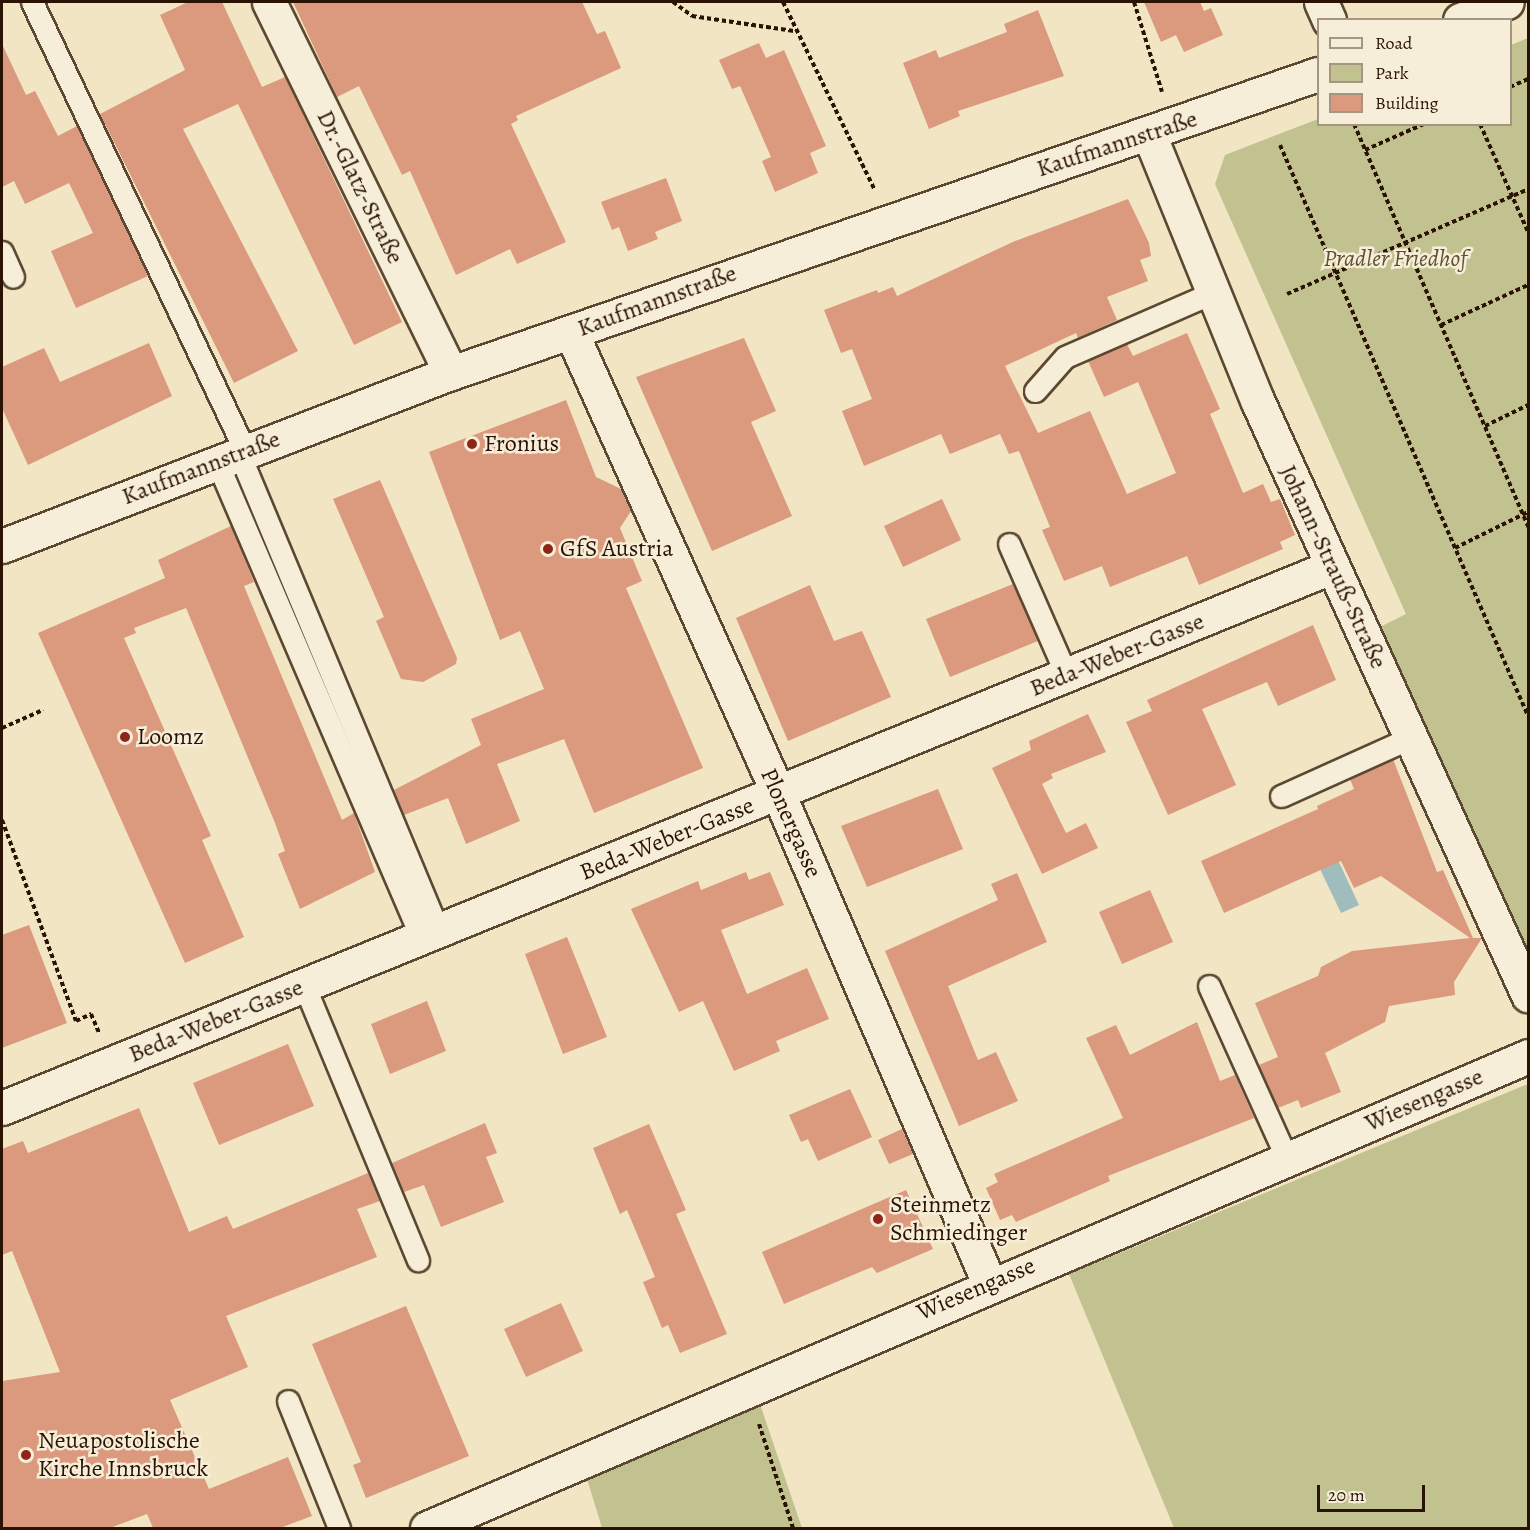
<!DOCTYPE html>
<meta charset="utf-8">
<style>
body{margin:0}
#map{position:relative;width:1530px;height:1530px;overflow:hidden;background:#f1e5c3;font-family:Alegreya,serif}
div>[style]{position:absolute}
.green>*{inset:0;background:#c1c28f}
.water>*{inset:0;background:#9ebdbc}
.building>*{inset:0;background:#db997e}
.path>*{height:4px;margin-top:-2px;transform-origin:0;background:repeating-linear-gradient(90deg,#2a1302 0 4.5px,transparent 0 7.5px)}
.roads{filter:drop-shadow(2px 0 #5c4832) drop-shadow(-2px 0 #5c4832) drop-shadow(0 2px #5c4832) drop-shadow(0 -2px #5c4832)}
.service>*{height:21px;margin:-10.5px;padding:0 10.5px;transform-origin:10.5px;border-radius:10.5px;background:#f6eed8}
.minor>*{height:33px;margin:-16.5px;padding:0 16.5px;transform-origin:16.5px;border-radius:16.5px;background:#f6eed8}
.dots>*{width:16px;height:16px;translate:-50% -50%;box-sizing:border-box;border:3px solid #f6eed8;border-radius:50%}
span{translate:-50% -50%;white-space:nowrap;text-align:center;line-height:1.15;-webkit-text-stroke:5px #f6eed8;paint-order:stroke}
.street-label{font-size:24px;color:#2a1302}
.park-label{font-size:24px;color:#5f5033;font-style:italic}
.poi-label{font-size:24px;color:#2a1302}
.left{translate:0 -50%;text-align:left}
.frame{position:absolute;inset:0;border:3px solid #2a1302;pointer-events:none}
.legend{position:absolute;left:1317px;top:18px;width:195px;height:108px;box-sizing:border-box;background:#f6eed8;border:2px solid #a49682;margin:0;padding:8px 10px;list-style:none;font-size:18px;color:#2a1302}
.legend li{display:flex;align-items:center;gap:12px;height:30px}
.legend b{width:30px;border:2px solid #a49682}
.scale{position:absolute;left:1317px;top:1485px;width:108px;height:27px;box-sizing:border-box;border:3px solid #2a1302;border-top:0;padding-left:8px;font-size:18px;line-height:21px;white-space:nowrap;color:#2a1302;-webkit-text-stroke:4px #f6eed8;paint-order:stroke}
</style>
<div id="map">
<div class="green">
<div style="clip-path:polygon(1528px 38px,1528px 950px,1492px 913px,1380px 627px,1406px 614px,1215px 184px,1225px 155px,1318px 119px,1318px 124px,1510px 124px,1511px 45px)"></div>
<div style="clip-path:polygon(1528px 1084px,1528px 1528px,1174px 1528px,1069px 1274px)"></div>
<div style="clip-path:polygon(760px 1404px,802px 1528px,602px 1528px,587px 1479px)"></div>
</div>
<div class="water">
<div style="clip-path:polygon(1337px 858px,1359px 905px,1341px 913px,1319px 867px)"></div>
</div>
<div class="building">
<div style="clip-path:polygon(188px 2px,222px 2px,262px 87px,285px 77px,402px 322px,354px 345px,238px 104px,183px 129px,298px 351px,234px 383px,100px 114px,185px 70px,160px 15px)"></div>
<div style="clip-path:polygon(293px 2px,582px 2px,597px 34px,605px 31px,621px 68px,516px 116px,518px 120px,511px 124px,566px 242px,517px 264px,510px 249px,456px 275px,410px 171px,402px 175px,359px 86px,337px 97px)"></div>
<div style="clip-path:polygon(1144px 2px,1200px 2px,1204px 11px,1211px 8px,1223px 35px,1184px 52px,1176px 35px,1161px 42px)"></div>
<div style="clip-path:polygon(1038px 10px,1064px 76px,958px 111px,960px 116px,929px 129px,903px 63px,936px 50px,939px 58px,1007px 32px,1004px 24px)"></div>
<div style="clip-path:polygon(759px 43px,766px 58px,784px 50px,826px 146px,810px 153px,818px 173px,775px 192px,762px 161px,771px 157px,740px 86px,732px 89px,719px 60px)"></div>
<div style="clip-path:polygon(2px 44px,26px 95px,35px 91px,58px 136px,77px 126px,148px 276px,76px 308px,51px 251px,93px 233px,69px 183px,25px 204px,14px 181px,2px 187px)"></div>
<div style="clip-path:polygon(666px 178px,682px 221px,655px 232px,658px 239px,628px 251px,619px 227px,612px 230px,601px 202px)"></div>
<div style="clip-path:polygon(1128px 199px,1149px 243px,1151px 256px,1140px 260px,1148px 281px,1107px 297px,1117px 320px,1078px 338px,1076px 333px,1005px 366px,1038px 433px,1090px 411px,1127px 494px,1176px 473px,1138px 382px,1104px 397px,1088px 361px,1127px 344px,1133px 356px,1187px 333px,1220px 409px,1210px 414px,1243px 493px,1263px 484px,1271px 502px,1280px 499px,1295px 535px,1280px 542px,1283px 549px,1199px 585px,1187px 556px,1110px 587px,1102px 566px,1064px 581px,1042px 530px,1050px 527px,1019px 451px,1009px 454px,1000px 434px,950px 454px,941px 434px,864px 466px,842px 411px,872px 399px,852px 349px,841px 353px,824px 310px,877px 290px,878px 293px,893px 287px,897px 296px,1015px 241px)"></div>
<div style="clip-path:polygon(744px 338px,776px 411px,751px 422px,792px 516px,712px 551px,636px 377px)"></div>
<div style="clip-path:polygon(149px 343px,172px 396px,28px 465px,2px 408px,2px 367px,44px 348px,60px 382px)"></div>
<div style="clip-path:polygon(566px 400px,596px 477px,621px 489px,631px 511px,620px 528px,642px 581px,626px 588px,703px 768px,594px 813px,564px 739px,497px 764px,520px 821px,466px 844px,448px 798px,404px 815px,394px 790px,481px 745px,471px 719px,544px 689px,520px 631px,500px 640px,429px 452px)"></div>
<div style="clip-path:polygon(380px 480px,457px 658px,456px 664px,423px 682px,401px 679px,376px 621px,384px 617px,333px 499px)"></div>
<div style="clip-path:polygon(942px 499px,961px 540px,903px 567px,884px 526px)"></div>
<div style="clip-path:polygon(231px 526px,254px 582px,244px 586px,342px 820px,354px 813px,375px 872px,300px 909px,278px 854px,285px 851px,275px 823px,186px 608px,134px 628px,136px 633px,124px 638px,211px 836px,202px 840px,244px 937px,185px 963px,38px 633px,165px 578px,158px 560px)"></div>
<div style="clip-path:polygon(1013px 584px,1038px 641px,950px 677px,926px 619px)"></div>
<div style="clip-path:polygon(810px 585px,834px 641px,862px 631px,891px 697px,788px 741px,736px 618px)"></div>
<div style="clip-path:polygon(1313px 625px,1336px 680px,1278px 706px,1267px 682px,1202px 709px,1236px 785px,1168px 815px,1126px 722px,1152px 711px,1147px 700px)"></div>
<div style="clip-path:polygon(1088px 714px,1106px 752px,1051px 774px,1053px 778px,1042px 784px,1066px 833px,1086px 823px,1098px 848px,1042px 874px,992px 768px,1031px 750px,1029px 741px)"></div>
<div style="clip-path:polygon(1393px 759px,1437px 872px,1443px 870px,1473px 938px,1482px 938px,1454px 982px,1455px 995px,1389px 1006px,1385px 1022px,1325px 1053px,1341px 1092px,1301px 1108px,1298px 1100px,1278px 1108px,1259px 1065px,1278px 1057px,1255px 1003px,1318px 976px,1321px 967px,1352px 951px,1470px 938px,1381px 876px,1354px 888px,1341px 861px,1224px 913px,1201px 861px,1318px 809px,1317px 806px,1354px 789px,1350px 779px)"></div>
<div style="clip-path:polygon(938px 789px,963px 849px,867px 887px,841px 826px)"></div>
<div style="clip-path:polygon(746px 872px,749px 880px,770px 872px,784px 905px,721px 930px,747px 994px,807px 968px,829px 1019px,776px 1041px,780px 1051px,734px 1071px,703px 1001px,679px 1012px,631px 909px,698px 881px,701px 890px)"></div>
<div style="clip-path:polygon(1017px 873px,1047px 942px,948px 986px,978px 1060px,996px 1052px,1018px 1101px,959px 1126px,885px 951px,998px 900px,991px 884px)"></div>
<div style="clip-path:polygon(1150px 890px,1173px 942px,1122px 964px,1099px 912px)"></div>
<div style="clip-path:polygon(29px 925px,67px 1023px,2px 1048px,2px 935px)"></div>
<div style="clip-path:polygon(567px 937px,607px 1037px,563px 1054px,525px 954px)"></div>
<div style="clip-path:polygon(427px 1001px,446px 1051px,390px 1074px,371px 1024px)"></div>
<div style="clip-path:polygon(1197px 1022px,1220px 1081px,1235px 1075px,1254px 1118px,1108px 1176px,1110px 1181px,1016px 1222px,1012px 1215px,1000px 1220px,986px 1188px,998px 1182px,994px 1174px,1123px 1118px,1086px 1038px,1116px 1025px,1130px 1055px)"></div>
<div style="clip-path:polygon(288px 1044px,314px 1106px,219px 1145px,193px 1083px)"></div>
<div style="clip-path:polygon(850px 1089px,872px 1137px,818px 1161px,808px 1139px,801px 1142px,789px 1115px)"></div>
<div style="clip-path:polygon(139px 1108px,189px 1232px,227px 1216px,233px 1229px,368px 1173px,380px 1201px,357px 1209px,377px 1257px,226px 1316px,248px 1367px,170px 1400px,209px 1489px,288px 1457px,312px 1516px,280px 1528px,153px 1528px,147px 1514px,110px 1528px,2px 1528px,2px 1381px,60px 1372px,12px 1251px,2px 1255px,2px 1149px,23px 1141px,28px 1153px)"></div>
<div style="clip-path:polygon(485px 1123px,497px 1153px,486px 1157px,504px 1202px,441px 1227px,424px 1185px,404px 1192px,392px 1163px)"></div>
<div style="clip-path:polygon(649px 1124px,686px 1210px,676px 1214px,727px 1334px,680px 1353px,668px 1325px,662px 1328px,643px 1282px,655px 1277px,627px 1210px,620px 1214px,593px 1148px)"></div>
<div style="clip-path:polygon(902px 1129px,913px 1154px,889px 1164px,878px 1140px)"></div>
<div style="clip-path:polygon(906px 1190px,933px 1249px,877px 1273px,872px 1267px,784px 1304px,762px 1252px)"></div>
<div style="clip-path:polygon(561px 1303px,583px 1351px,526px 1377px,504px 1329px)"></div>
<div style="clip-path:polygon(406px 1306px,469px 1456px,366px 1498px,353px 1465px,361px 1462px,312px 1344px)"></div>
</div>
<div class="path">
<div style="left:673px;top:2px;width:24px;rotate:36deg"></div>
<div style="left:692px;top:16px;width:103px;rotate:8.4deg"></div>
<div style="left:783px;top:2px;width:210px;rotate:64deg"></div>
<div style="left:1134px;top:2px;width:94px;rotate:72.7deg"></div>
<div style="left:1510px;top:87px;width:20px;rotate:-24deg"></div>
<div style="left:1354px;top:124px;width:439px;rotate:66.6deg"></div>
<div style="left:1480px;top:124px;width:118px;rotate:66deg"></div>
<div style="left:1280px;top:145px;width:623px;rotate:66.52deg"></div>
<div style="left:1365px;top:150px;width:64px;rotate:-23.8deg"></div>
<div style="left:1287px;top:294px;width:263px;rotate:-23.5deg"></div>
<div style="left:1441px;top:325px;width:96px;rotate:-24.7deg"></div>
<div style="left:1485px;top:426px;width:48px;rotate:-26deg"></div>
<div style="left:1455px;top:548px;width:81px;rotate:-26.3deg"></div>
<div style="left:2px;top:728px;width:45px;rotate:-23.7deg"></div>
<div style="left:2px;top:820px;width:214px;rotate:69.8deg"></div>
<div style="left:76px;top:1021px;width:17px;rotate:-25deg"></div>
<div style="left:91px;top:1014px;width:21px;rotate:67deg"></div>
<div style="left:759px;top:1424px;width:109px;rotate:71.9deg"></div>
</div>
<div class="roads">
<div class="service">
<div style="left:32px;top:2px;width:496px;rotate:64.6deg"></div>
<div style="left:2px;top:252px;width:27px;rotate:66deg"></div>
<div style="left:1035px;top:391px;width:45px;rotate:-48.6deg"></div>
<div style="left:1065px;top:357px;width:160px;rotate:-23.5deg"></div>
<div style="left:239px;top:453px;width:517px;rotate:67.35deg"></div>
<div style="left:217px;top:462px;width:517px;rotate:66.76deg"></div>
<div style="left:1009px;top:544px;width:144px;rotate:66.3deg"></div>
<div style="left:1281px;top:796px;width:144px;rotate:-24.2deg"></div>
<div style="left:304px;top:985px;width:298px;rotate:67.5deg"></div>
<div style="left:1209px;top:986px;width:190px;rotate:65.7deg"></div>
<div style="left:288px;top:1401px;width:137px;rotate:68.1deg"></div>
</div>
<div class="minor">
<div style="left:269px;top:2px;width:413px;rotate:63.9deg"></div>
<div style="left:1321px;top:2px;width:20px;rotate:66deg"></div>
<div style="left:1460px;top:20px;width:50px;rotate:-21deg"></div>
<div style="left:1149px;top:134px;width:289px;rotate:67.9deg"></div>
<div style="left:1258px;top:402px;width:652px;rotate:65.52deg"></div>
<div style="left:571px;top:332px;width:508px;rotate:65.81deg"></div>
<div style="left:779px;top:795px;width:531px;rotate:66.72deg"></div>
<div style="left:2px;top:546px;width:481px;rotate:-21.1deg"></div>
<div style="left:451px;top:373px;width:917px;rotate:-19.03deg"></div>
<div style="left:2px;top:1108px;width:1435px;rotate:-22.15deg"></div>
<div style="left:427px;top:1528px;width:1198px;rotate:-23.2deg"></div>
</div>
</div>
<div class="dots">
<div style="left:472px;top:444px;background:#8f2418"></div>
<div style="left:548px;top:549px;background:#8f2418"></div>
<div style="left:125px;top:737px;background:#8f2418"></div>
<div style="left:878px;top:1219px;background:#8f2418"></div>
<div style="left:26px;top:1455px;background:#8f2418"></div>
</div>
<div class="street-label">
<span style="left:1117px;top:144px;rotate:-18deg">Kaufmannstraße</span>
<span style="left:360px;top:187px;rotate:64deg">Dr.-Glatz-Straße</span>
<span style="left:657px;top:301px;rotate:-20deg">Kaufmannstraße</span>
<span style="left:201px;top:468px;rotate:-21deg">Kaufmannstraße</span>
<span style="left:1333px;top:567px;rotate:65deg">Johann-Strauß-Straße</span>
<span style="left:1117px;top:655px;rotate:-22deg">Beda-Weber-Gasse</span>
<span style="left:791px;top:823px;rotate:66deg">Plonergasse</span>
<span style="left:667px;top:839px;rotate:-22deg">Beda-Weber-Gasse</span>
<span style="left:216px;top:1021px;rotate:-22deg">Beda-Weber-Gasse</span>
<span style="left:1424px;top:1100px;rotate:-23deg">Wiesengasse</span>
<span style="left:976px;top:1289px;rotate:-23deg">Wiesengasse</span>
</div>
<div class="park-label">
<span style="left:1395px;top:259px">Pradler Friedhof</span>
</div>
<div class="poi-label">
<span class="left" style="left:484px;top:444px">Fronius</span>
<span class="left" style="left:560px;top:549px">GfS Austria</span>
<span class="left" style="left:137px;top:737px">Loomz</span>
<span class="left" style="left:890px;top:1219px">Steinmetz<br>Schmiedinger</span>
<span class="left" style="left:38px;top:1455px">Neuapostolische<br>Kirche Innsbruck</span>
</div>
<div class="frame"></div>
<ul class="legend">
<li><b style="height:8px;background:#f6eed8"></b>Road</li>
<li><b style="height:16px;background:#c1c28f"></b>Park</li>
<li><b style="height:16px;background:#db997e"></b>Building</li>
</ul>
<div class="scale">20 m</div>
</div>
